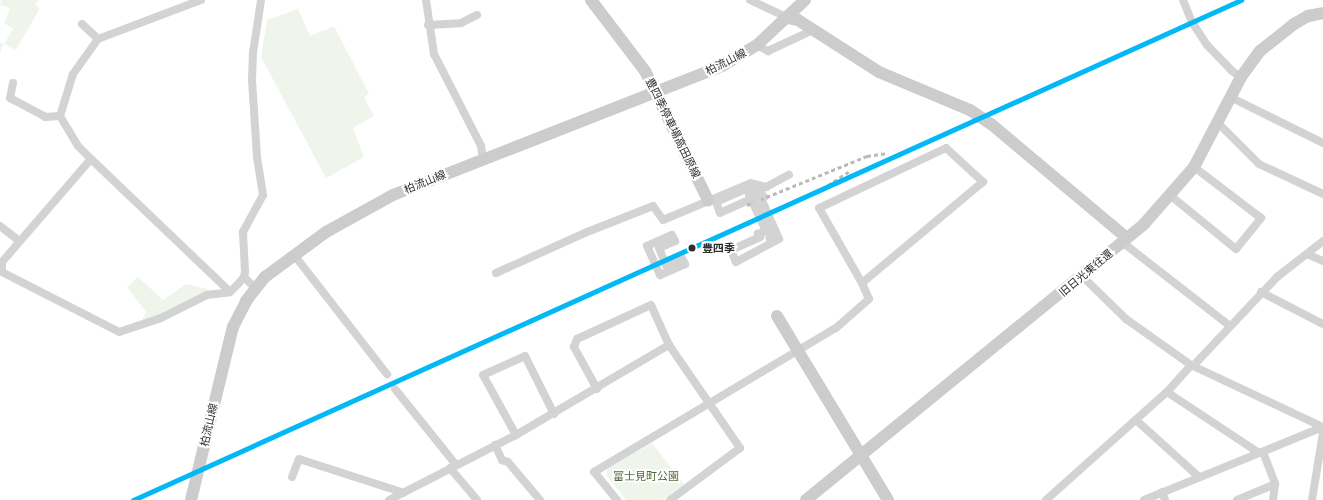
<!DOCTYPE html>
<meta charset="utf-8">
<style>
body{margin:0}
#map{position:relative;width:1323px;height:500px;overflow:hidden;background:#fff;font-family:Lato,"Noto Sans JP",sans-serif}
div>[style]{position:absolute}
.green>*{inset:0;background:#f0f5ec}
.street>*{height:8px;margin:-4px;padding:0 4px;transform-origin:4px;border-radius:4px;background:#d3d3d3}
.secondary>*{height:12px;margin:-6px;padding:0 6px;transform-origin:6px;border-radius:6px;background:#ccc}
.rail>*{height:3px;margin-top:-1.5px;transform-origin:0;background:repeating-linear-gradient(90deg,#bababa 0 4px,transparent 0 7px)}
.street-bridge>*{height:8px;margin:-4px;padding:0 4px;transform-origin:4px;border-radius:4px;background:#d3d3d3}
.rail-1>*{height:5px;margin:-2.5px;padding:0 2.5px;transform-origin:2.5px;border-radius:2.5px;background:#02b8f5}
.dots>*{width:11px;height:11px;translate:-50% -50%;box-sizing:border-box;border:2px solid #fff;border-radius:50%}
span{translate:-50% -50%;white-space:nowrap;text-align:center;line-height:1.15;-webkit-text-stroke:4px #fff;paint-order:stroke}
.street-label{font-size:11px;color:#2e2e2e}
.stop-label{font-size:11px;color:#2e2e2e;font-weight:700}
.left{translate:0 -50%;text-align:left}
.park-label{font-size:11px;color:#4f6b3b}
</style>
<div id="map">
<div class="green">
<div style="clip-path:polygon(1px 0,38px 0,35px 5px,40px 8px,16px 50px,4px 44px,0 53px,0 43px,4px 44px,13px 29px,4px 23px,10px 8px,0 5px)"></div>
<div style="clip-path:polygon(298px 9px,310px 36px,334px 26px,369px 94px,364px 97px,374px 116px,353px 128px,364px 157px,326px 178px,261px 57px,267px 20px)"></div>
<div style="clip-path:polygon(138px 277px,163px 300px,186px 284px,211px 290px,162px 319px,141px 322px,146px 312px,127px 287px)"></div>
<div style="clip-path:polygon(652px 443px,684px 484px,663px 500px,626px 500px,607px 476px,607px 469px)"></div>
</div>
<div class="street">
<div style="left:201px;top:0;width:110px;rotate:159.3deg"></div>
<div style="left:98px;top:39px;width:43px;rotate:125.5deg"></div>
<div style="left:73px;top:74px;width:44px;rotate:107.2deg"></div>
<div style="left:60px;top:116px;width:35px;rotate:59deg"></div>
<div style="left:78px;top:146px;width:18px;rotate:45deg"></div>
<div style="left:91px;top:159px;width:192px;rotate:43.7deg"></div>
<div style="left:426px;top:0;width:55px;rotate:81.6deg"></div>
<div style="left:434px;top:54px;width:103px;rotate:62.9deg"></div>
<div style="left:481px;top:146px;width:13px;rotate:81deg"></div>
<div style="left:750px;top:0;width:42px;rotate:25.3deg"></div>
<div style="left:1183px;top:0;width:24px;rotate:68deg"></div>
<div style="left:1192px;top:22px;width:27px;rotate:57deg"></div>
<div style="left:1207px;top:45px;width:36px;rotate:46deg"></div>
<div style="left:1232px;top:71px;width:11px;rotate:34deg"></div>
<div style="left:82px;top:24px;width:22px;rotate:43deg"></div>
<div style="left:428px;top:25px;width:33px;rotate:-3deg"></div>
<div style="left:461px;top:23px;width:18px;rotate:-27deg"></div>
<div style="left:757px;top:45px;width:13px;rotate:29deg"></div>
<div style="left:768px;top:51px;width:50px;rotate:-25deg"></div>
<div style="left:13px;top:83px;width:15px;rotate:101deg"></div>
<div style="left:10px;top:98px;width:40px;rotate:28deg"></div>
<div style="left:45px;top:117px;width:15px;rotate:-4deg"></div>
<div style="left:1230px;top:97px;width:104px;rotate:26.3deg"></div>
<div style="left:1218px;top:123px;width:58px;rotate:45deg"></div>
<div style="left:1259px;top:164px;width:71px;rotate:25.1deg"></div>
<div style="left:755px;top:185px;width:15px;rotate:53deg"></div>
<div style="left:764px;top:197px;width:3px;rotate:162deg"></div>
<div style="left:761px;top:198px;width:45px;rotate:66.3deg"></div>
<div style="left:779px;top:239px;width:49px;rotate:151.9deg"></div>
<div style="left:736px;top:262px;width:13px;rotate:-113deg"></div>
<div style="left:731px;top:250px;width:32px;rotate:-24deg"></div>
<div style="left:760px;top:237px;width:4px;rotate:-124deg"></div>
<div style="left:758px;top:234px;width:9px;rotate:-21deg"></div>
<div style="left:766px;top:231px;width:35px;rotate:-115deg"></div>
<div style="left:751px;top:199px;width:34px;rotate:156deg"></div>
<div style="left:720px;top:213px;width:12px;rotate:-110deg"></div>
<div style="left:716px;top:202px;width:43px;rotate:-23.6deg"></div>
<div style="left:1171px;top:196px;width:84px;rotate:39.2deg"></div>
<div style="left:1236px;top:249px;width:40px;rotate:-51deg"></div>
<div style="left:1261px;top:218px;width:84px;rotate:-142.7deg"></div>
<div style="left:0;top:226px;width:24px;rotate:38deg"></div>
<div style="left:672px;top:235px;width:7px;rotate:63deg"></div>
<div style="left:675px;top:241px;width:17px;rotate:156deg"></div>
<div style="left:659px;top:248px;width:18px;rotate:68deg"></div>
<div style="left:666px;top:265px;width:17px;rotate:-24deg"></div>
<div style="left:682px;top:258px;width:7px;rotate:63deg"></div>
<div style="left:685px;top:264px;width:27px;rotate:156deg"></div>
<div style="left:660px;top:275px;width:32px;rotate:-114deg"></div>
<div style="left:647px;top:246px;width:27px;rotate:-24deg"></div>
<div style="left:1122px;top:242px;width:137px;rotate:37.9deg"></div>
<div style="left:1307px;top:254px;width:17px;rotate:24deg"></div>
<div style="left:295px;top:256px;width:150px;rotate:52.1deg"></div>
<div style="left:2px;top:270px;width:8px;rotate:-90deg"></div>
<div style="left:2px;top:262px;width:136px;rotate:-49.2deg"></div>
<div style="left:0;top:271px;width:134px;rotate:27.1deg"></div>
<div style="left:119px;top:332px;width:44px;rotate:-18.4deg"></div>
<div style="left:161px;top:318px;width:51px;rotate:-26.6deg"></div>
<div style="left:207px;top:295px;width:23px;rotate:-7deg"></div>
<div style="left:230px;top:292px;width:11px;rotate:-45deg"></div>
<div style="left:238px;top:284px;width:9px;rotate:-49deg"></div>
<div style="left:244px;top:277px;width:5px;rotate:-79deg"></div>
<div style="left:245px;top:272px;width:40px;rotate:-92.9deg"></div>
<div style="left:243px;top:232px;width:42px;rotate:-61.6deg"></div>
<div style="left:263px;top:195px;width:38px;rotate:-99deg"></div>
<div style="left:257px;top:157px;width:77px;rotate:-93.7deg"></div>
<div style="left:252px;top:80px;width:27px;rotate:-88deg"></div>
<div style="left:253px;top:53px;width:54px;rotate:-81.4deg"></div>
<div style="left:496px;top:273px;width:100px;rotate:-24.3deg"></div>
<div style="left:587px;top:232px;width:71px;rotate:-21.5deg"></div>
<div style="left:653px;top:206px;width:17px;rotate:54deg"></div>
<div style="left:663px;top:220px;width:95px;rotate:-22.8deg"></div>
<div style="left:751px;top:183px;width:16px;rotate:15deg"></div>
<div style="left:766px;top:187px;width:26px;rotate:-28deg"></div>
<div style="left:1082px;top:276px;width:62px;rotate:44.3deg"></div>
<div style="left:1126px;top:319px;width:80px;rotate:35.3deg"></div>
<div style="left:1191px;top:365px;width:146px;rotate:25.2deg"></div>
<div style="left:244px;top:277px;width:16px;rotate:45deg"></div>
<div style="left:1261px;top:292px;width:70px;rotate:27.3deg"></div>
<div style="left:1194px;top:365px;width:121px;rotate:-46.7deg"></div>
<div style="left:1277px;top:277px;width:58px;rotate:-38deg"></div>
<div style="left:395px;top:389px;width:97px;rotate:51.2deg"></div>
<div style="left:597px;top:389px;width:48px;rotate:-118.7deg"></div>
<div style="left:574px;top:347px;width:9px;rotate:-69deg"></div>
<div style="left:577px;top:339px;width:81px;rotate:-24.7deg"></div>
<div style="left:651px;top:305px;width:44px;rotate:65.8deg"></div>
<div style="left:1167px;top:392px;width:110px;rotate:33.5deg"></div>
<div style="left:1136px;top:420px;width:85px;rotate:42.1deg"></div>
<div style="left:516px;top:435px;width:68px;rotate:-118.8deg"></div>
<div style="left:483px;top:375px;width:46px;rotate:-24.3deg"></div>
<div style="left:525px;top:356px;width:65px;rotate:63.4deg"></div>
<div style="left:495px;top:445px;width:17px;rotate:65deg"></div>
<div style="left:502px;top:460px;width:6px;rotate:18deg"></div>
<div style="left:508px;top:462px;width:50px;rotate:49.9deg"></div>
<div style="left:1263px;top:452px;width:34px;rotate:69deg"></div>
<div style="left:1275px;top:484px;width:16px;rotate:97deg"></div>
<div style="left:450px;top:468px;width:42px;rotate:49.8deg"></div>
<div style="left:292px;top:477px;width:19px;rotate:-69deg"></div>
<div style="left:299px;top:459px;width:110px;rotate:17.9deg"></div>
<div style="left:1162px;top:492px;width:9px;rotate:69deg"></div>
<div style="left:389px;top:500px;width:143px;rotate:-27.1deg"></div>
<div style="left:516px;top:435px;width:178px;rotate:-30.5deg"></div>
<div style="left:669px;top:345px;width:125px;rotate:55.4deg"></div>
<div style="left:740px;top:448px;width:87px;rotate:143.4deg"></div>
<div style="left:617px;top:500px;width:36px;rotate:-129deg"></div>
<div style="left:594px;top:472px;width:282px;rotate:-30.8deg"></div>
<div style="left:836px;top:328px;width:44px;rotate:-41.3deg"></div>
<div style="left:869px;top:299px;width:17px;rotate:-114deg"></div>
<div style="left:862px;top:283px;width:158px;rotate:-39.9deg"></div>
<div style="left:983px;top:182px;width:50px;rotate:-137.4deg"></div>
<div style="left:946px;top:148px;width:140px;rotate:154.7deg"></div>
<div style="left:819px;top:208px;width:86px;rotate:60.2deg"></div>
<div style="left:1046px;top:500px;width:162px;rotate:-41.8deg"></div>
<div style="left:1167px;top:392px;width:36px;rotate:-48deg"></div>
<div style="left:1144px;top:500px;width:193px;rotate:-22.2deg"></div>
<div style="left:1237px;top:500px;width:41px;rotate:-22.8deg"></div>
<div style="left:1312px;top:500px;width:68px;rotate:-80.7deg"></div>
</div>
<div class="secondary">
<div style="left:591px;top:0;width:89px;rotate:52.7deg"></div>
<div style="left:645px;top:71px;width:144px;rotate:64deg"></div>
<div style="left:788px;top:18px;width:10px;rotate:11deg"></div>
<div style="left:798px;top:20px;width:96px;rotate:32.7deg"></div>
<div style="left:879px;top:72px;width:99px;rotate:22.7deg"></div>
<div style="left:970px;top:110px;width:25px;rotate:34deg"></div>
<div style="left:991px;top:124px;width:177px;rotate:40deg"></div>
<div style="left:777px;top:316px;width:215px;rotate:58.9deg"></div>
<div style="left:191px;top:500px;width:178px;rotate:-76.4deg"></div>
<div style="left:233px;top:327px;width:29px;rotate:-63deg"></div>
<div style="left:246px;top:301px;width:31px;rotate:-52deg"></div>
<div style="left:265px;top:277px;width:76px;rotate:-36.4deg"></div>
<div style="left:326px;top:232px;width:77px;rotate:-28.9deg"></div>
<div style="left:393px;top:195px;width:353px;rotate:-21.4deg"></div>
<div style="left:722px;top:66px;width:41px;rotate:-31deg"></div>
<div style="left:757px;top:45px;width:66px;rotate:-43.2deg"></div>
<div style="left:806px;top:500px;width:436px;rotate:-39.2deg"></div>
<div style="left:1144px;top:224px;width:76px;rotate:-48.7deg"></div>
<div style="left:1194px;top:167px;width:102px;rotate:-62.4deg"></div>
<div style="left:1241px;top:77px;width:32px;rotate:-54deg"></div>
<div style="left:1260px;top:51px;width:43px;rotate:-38.5deg"></div>
<div style="left:1294px;top:24px;width:16px;rotate:-30deg"></div>
<div style="left:1308px;top:16px;width:15px;rotate:-11deg"></div>
</div>
<div class="rail">
<div style="left:822px;top:189px;width:35px;rotate:-33deg"></div>
<div style="left:747px;top:205px;width:130px;rotate:-22.2deg"></div>
<div style="left:867px;top:156px;width:21px;rotate:-8deg"></div>
</div>
<div class="street-bridge">
<div style="left:749px;top:195px;width:5px;rotate:-22deg"></div>
<div style="left:754px;top:193px;width:47px;rotate:66.2deg"></div>
<div style="left:773px;top:236px;width:4px;rotate:153deg"></div>
</div>
<div class="rail-1">
<div style="left:133px;top:500px;width:1216px;rotate:-24.29deg"></div>
</div>
<div class="dots">
<div style="left:692px;top:248px;background:#2e2e2e"></div>
</div>
<div class="street-label">
<span style="left:726px;top:62px;rotate:-27deg">柏流山線</span>
<span style="left:673px;top:128px;rotate:64deg">豊四季停車場高田原線</span>
<span style="left:425px;top:182px;rotate:-22deg">柏流山線</span>
<span style="left:1086px;top:273px;rotate:-40deg">旧日光東往還</span>
<span style="left:209px;top:425px;rotate:-77deg">柏流山線</span>
</div>
<div class="stop-label">
<span class="left" style="left:702px;top:248px">豊四季</span>
</div>
<div class="park-label">
<span style="left:646px;top:476px">富士見町公園</span>
</div>
</div>
